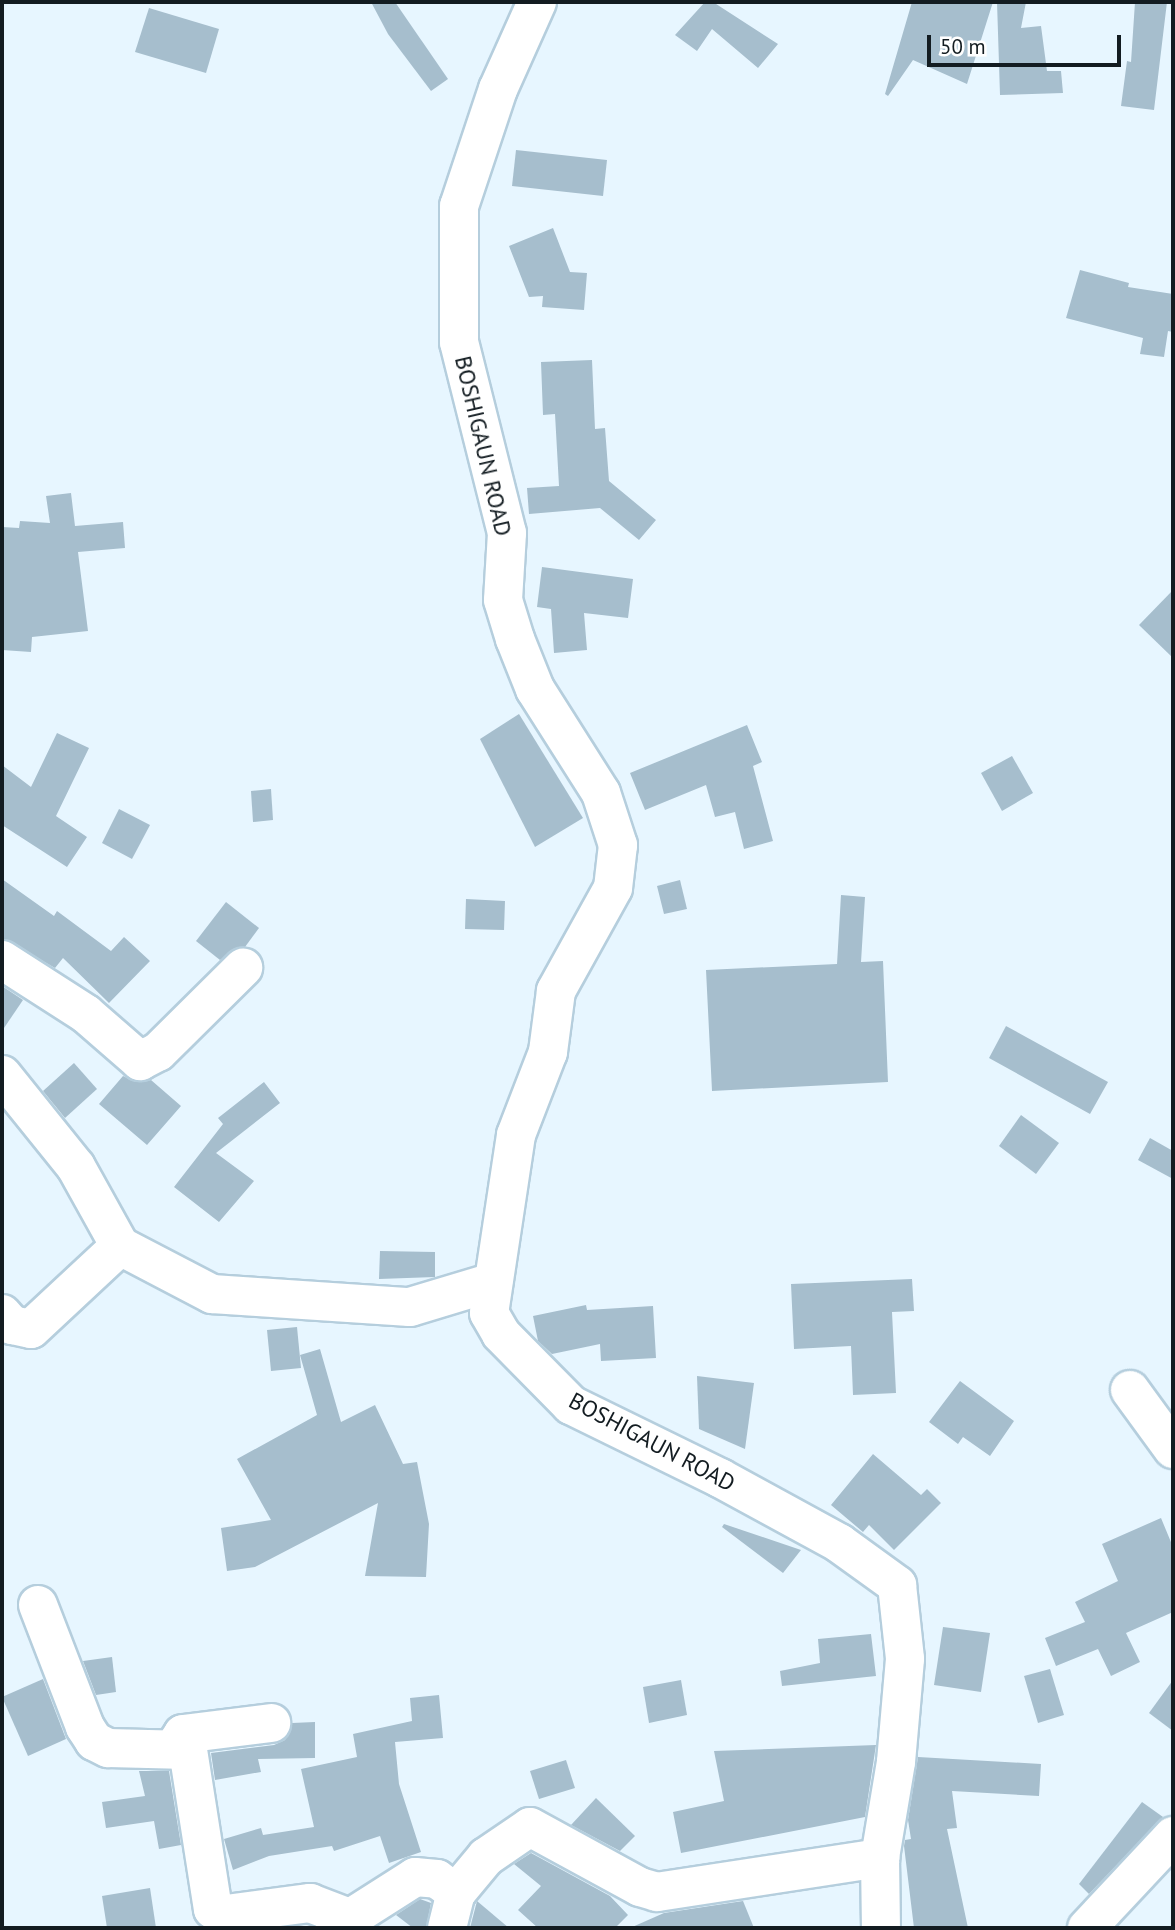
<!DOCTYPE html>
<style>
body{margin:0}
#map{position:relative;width:1175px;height:1930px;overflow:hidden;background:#e7f6ff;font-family:"PT Sans",sans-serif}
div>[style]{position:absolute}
.building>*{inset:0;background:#a6becd}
.roads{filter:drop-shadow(2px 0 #b5cedd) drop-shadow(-2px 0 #b5cedd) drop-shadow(0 2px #b5cedd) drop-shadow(0 -2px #b5cedd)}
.minor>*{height:38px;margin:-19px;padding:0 19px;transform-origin:19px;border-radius:19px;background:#fff}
span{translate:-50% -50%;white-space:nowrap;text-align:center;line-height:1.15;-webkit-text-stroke:5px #fff;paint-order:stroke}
.street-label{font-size:23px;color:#131c21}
.frame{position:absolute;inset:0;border:4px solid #131c21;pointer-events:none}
.scale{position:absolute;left:927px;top:35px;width:194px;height:32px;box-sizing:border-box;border:4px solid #131c21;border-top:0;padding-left:9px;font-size:21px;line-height:24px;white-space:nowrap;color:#131c21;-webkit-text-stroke:5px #fff;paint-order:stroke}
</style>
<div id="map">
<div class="building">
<div style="clip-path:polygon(371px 2px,395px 2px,448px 79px,431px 91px,388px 34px)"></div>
<div style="clip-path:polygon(705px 2px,713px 2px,778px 44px,758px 68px,712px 29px,697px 51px,675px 35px)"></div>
<div style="clip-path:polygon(912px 2px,993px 2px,967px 84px,913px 60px,888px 96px,885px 94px)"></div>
<div style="clip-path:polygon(997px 2px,1026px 2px,1021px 28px,1041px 26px,1047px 71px,1061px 71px,1063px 93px,1000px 95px)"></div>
<div style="clip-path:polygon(1135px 2px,1167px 2px,1154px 110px,1121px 106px,1127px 61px,1131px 62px)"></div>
<div style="clip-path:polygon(149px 8px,219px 29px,206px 73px,135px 52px)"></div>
<div style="clip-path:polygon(516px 150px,607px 160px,603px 196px,512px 186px)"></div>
<div style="clip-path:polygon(553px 228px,570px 272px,587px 273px,584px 310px,542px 307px,543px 296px,529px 297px,509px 246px)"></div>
<div style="clip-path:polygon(1080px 270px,1129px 283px,1128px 287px,1173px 294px,1173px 332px,1168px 331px,1164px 357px,1140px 354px,1143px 338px,1066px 318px)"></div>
<div style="clip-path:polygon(592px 360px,595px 429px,605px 428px,609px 481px,656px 520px,639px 540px,600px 508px,529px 514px,527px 488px,559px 486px,555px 414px,543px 415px,541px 362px)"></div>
<div style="clip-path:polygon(71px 493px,75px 526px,123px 522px,125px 548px,78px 552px,88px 631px,32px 637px,31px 652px,2px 650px,2px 527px,19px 528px,20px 521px,50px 523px,46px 496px)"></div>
<div style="clip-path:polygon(542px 567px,633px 579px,628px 618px,584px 613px,587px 650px,554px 653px,551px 609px,537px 607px)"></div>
<div style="clip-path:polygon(1173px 590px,1173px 658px,1139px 625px)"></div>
<div style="clip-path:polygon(519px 714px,583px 818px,535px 847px,480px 739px)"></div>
<div style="clip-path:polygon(747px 725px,762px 762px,753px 766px,773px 841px,744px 849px,735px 812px,715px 817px,706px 785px,645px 810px,630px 773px)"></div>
<div style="clip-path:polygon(57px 733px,89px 748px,56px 816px,87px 837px,67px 867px,2px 825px,2px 765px,31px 787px)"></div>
<div style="clip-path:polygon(1012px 756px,1033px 793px,1002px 811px,981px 773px)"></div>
<div style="clip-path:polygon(271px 789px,273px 820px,253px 822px,251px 791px)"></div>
<div style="clip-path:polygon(119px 809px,150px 825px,132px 859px,102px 843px)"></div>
<div style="clip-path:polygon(2px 879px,54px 916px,57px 911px,111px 951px,124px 937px,150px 961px,109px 1003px,63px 958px,55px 968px,2px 938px)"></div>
<div style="clip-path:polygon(680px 880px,687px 909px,664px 914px,657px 886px)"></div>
<div style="clip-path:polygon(841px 895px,865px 897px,861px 962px,883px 961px,888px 1082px,712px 1091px,706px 970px,837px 964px)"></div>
<div style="clip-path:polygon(466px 899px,505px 901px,504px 930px,465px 929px)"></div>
<div style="clip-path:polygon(226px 902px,259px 928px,245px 947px,220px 960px,196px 941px)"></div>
<div style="clip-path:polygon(2px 986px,23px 1000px,2px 1031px)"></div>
<div style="clip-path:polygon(1006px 1026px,1108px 1082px,1090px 1114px,989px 1058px)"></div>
<div style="clip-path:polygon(74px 1063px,97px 1089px,65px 1118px,43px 1091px)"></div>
<div style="clip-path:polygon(123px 1076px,136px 1082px,151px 1080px,181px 1106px,147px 1145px,99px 1104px)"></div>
<div style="clip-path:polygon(264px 1082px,280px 1103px,216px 1153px,254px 1181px,219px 1222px,174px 1187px,223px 1124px,218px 1118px)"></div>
<div style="clip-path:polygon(1021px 1115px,1059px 1143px,1036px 1174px,999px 1146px)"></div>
<div style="clip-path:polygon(1150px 1138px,1173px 1151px,1173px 1179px,1138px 1160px)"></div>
<div style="clip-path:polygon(380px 1251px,435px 1252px,435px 1277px,379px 1279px)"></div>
<div style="clip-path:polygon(912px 1279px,914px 1311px,892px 1312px,896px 1393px,853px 1395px,851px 1346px,794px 1349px,791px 1284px)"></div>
<div style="clip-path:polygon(586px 1305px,587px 1310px,653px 1306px,656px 1358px,601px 1361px,600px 1344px,552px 1354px,538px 1341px,533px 1316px)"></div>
<div style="clip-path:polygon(297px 1327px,301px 1368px,271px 1371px,267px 1330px)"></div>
<div style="clip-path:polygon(320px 1349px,341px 1422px,375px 1405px,403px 1464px,417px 1462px,429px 1524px,426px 1577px,365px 1576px,378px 1503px,255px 1567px,227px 1571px,221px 1528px,271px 1520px,237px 1459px,317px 1415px,300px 1355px)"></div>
<div style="clip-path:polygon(697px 1376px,754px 1383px,745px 1449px,699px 1429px)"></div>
<div style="clip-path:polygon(960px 1381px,1014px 1421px,990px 1456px,963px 1437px,958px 1444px,929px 1422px)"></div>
<div style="clip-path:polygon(873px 1454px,921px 1495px,927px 1489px,941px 1503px,894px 1550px,869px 1525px,863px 1532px,831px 1505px)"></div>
<div style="clip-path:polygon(1161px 1518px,1173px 1547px,1173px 1612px,1126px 1633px,1140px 1662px,1111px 1676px,1098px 1649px,1056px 1666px,1045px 1638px,1085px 1622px,1075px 1602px,1118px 1581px,1102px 1544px)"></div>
<div style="clip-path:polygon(724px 1524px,801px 1550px,783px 1573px,722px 1527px)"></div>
<div style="clip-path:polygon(943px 1627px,990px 1633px,981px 1692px,934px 1685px)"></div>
<div style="clip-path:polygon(871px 1634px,876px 1676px,782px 1686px,780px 1671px,820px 1663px,818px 1639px)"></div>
<div style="clip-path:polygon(112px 1657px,116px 1692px,96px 1695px,83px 1661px)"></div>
<div style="clip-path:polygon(1050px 1669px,1064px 1715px,1038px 1723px,1024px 1676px)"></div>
<div style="clip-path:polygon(43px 1679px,66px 1739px,28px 1756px,2px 1697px)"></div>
<div style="clip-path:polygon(681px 1680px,687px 1715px,649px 1723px,643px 1687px)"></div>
<div style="clip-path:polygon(1173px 1680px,1173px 1731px,1149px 1713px)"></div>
<div style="clip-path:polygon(439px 1695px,443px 1738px,395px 1742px,399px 1784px,421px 1852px,389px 1863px,380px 1836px,334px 1851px,332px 1846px,269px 1856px,233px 1870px,224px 1839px,261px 1828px,263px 1835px,314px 1827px,301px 1769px,357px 1757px,353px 1734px,412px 1721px,410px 1698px)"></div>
<div style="clip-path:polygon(315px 1722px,315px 1758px,258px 1759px,261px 1772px,215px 1780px,211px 1753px,274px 1745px,285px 1740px,292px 1723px)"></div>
<div style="clip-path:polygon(876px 1745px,865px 1817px,681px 1853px,673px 1812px,724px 1801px,714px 1751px)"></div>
<div style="clip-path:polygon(918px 1757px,1041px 1764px,1039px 1796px,952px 1791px,957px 1828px,947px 1829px,968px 1928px,914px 1928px,904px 1846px,905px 1840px,911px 1839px,908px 1820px)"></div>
<div style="clip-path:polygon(566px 1760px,575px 1788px,539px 1799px,530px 1771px)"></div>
<div style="clip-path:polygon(139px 1771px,169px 1771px,181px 1845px,159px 1849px,154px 1821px,106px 1828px,102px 1802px,145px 1796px)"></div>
<div style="clip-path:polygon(596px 1798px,635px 1836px,620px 1851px,571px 1825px)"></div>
<div style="clip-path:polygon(1142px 1802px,1163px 1817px,1089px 1894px,1079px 1884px)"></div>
<div style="clip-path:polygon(531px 1853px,610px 1896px,628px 1915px,615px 1928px,538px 1928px,518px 1910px,541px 1886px,514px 1864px)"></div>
<div style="clip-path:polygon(150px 1888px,156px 1928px,107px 1928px,102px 1896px)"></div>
<div style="clip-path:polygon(420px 1899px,431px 1903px,426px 1928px,413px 1928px,396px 1915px)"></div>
<div style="clip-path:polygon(477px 1901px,509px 1928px,470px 1928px)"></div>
<div style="clip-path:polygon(743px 1901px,754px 1928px,630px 1928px,664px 1913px)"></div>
</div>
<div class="roads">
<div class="minor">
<div style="left:537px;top:2px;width:95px;rotate:114.1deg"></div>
<div style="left:498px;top:89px;width:123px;rotate:108.4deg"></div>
<div style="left:459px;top:206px;width:136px;rotate:90deg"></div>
<div style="left:459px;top:342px;width:197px;rotate:75.9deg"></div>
<div style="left:507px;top:533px;width:67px;rotate:93.4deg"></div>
<div style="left:503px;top:600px;width:41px;rotate:72.9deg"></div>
<div style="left:515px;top:639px;width:54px;rotate:68.2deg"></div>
<div style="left:535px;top:689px;width:123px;rotate:57.6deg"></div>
<div style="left:601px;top:793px;width:55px;rotate:71.9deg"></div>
<div style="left:618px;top:845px;width:43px;rotate:96.6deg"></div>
<div style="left:613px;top:888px;width:118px;rotate:119deg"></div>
<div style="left:556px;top:991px;width:62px;rotate:97.5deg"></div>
<div style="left:548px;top:1052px;width:89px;rotate:111.1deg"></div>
<div style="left:516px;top:1135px;width:180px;rotate:98.6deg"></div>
<div style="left:489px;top:1313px;width:24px;rotate:60deg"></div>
<div style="left:501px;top:1334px;width:100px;rotate:45.4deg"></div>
<div style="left:571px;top:1405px;width:166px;rotate:26.1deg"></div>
<div style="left:720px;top:1478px;width:136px;rotate:28.6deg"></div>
<div style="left:839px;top:1543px;width:72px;rotate:35.9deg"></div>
<div style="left:897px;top:1585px;width:74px;rotate:83.8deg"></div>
<div style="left:905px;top:1659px;width:103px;rotate:95deg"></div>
<div style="left:896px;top:1762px;width:97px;rotate:99.5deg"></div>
<div style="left:880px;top:1858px;width:70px;rotate:89.2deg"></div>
<div style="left:2px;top:960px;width:100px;rotate:32.7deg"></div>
<div style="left:86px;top:1014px;width:72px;rotate:41deg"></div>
<div style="left:140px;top:1061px;width:20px;rotate:-27deg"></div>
<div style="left:158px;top:1052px;width:120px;rotate:-44.7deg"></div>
<div style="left:2px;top:1075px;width:118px;rotate:51.2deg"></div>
<div style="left:76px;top:1167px;width:90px;rotate:60.9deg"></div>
<div style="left:120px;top:1246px;width:104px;rotate:27.6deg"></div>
<div style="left:212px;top:1294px;width:198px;rotate:3.8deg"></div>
<div style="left:410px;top:1307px;width:87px;rotate:-16.8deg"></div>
<div style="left:2px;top:1314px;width:15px;rotate:48deg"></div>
<div style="left:12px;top:1325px;width:19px;rotate:12deg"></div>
<div style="left:31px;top:1329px;width:122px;rotate:-43deg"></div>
<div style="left:1130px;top:1390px;width:73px;rotate:53.9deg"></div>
<div style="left:38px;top:1605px;width:131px;rotate:68.9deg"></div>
<div style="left:85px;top:1727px;width:17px;rotate:57deg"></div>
<div style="left:94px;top:1741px;width:16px;rotate:27deg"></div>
<div style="left:108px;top:1748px;width:80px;rotate:1.4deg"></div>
<div style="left:188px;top:1750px;width:13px;rotate:-132deg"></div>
<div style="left:179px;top:1740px;width:7px;rotate:-56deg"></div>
<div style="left:183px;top:1734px;width:89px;rotate:-7.1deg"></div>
<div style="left:188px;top:1750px;width:161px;rotate:81.1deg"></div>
<div style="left:213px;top:1909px;width:14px;rotate:21deg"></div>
<div style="left:226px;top:1914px;width:85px;rotate:-7.5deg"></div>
<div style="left:310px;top:1903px;width:40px;rotate:21deg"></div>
<div style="left:335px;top:1928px;width:95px;rotate:-32.5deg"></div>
<div style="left:415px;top:1877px;width:22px;rotate:5deg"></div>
<div style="left:437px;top:1879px;width:24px;rotate:36deg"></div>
<div style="left:456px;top:1893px;width:47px;rotate:-50.2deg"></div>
<div style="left:486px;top:1857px;width:53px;rotate:-34.3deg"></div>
<div style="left:530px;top:1827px;width:125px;rotate:28.6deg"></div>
<div style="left:640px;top:1887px;width:18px;rotate:16deg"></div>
<div style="left:657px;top:1892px;width:226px;rotate:-8.7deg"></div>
<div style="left:447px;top:1928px;width:36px;rotate:-76deg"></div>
<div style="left:1087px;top:1928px;width:126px;rotate:-46.9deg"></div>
</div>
</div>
<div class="street-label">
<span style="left:483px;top:446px;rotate:77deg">BOSHIGAUN ROAD</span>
<span style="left:652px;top:1442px;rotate:28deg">BOSHIGAUN ROAD</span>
</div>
<div class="frame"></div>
<div class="scale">50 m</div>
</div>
